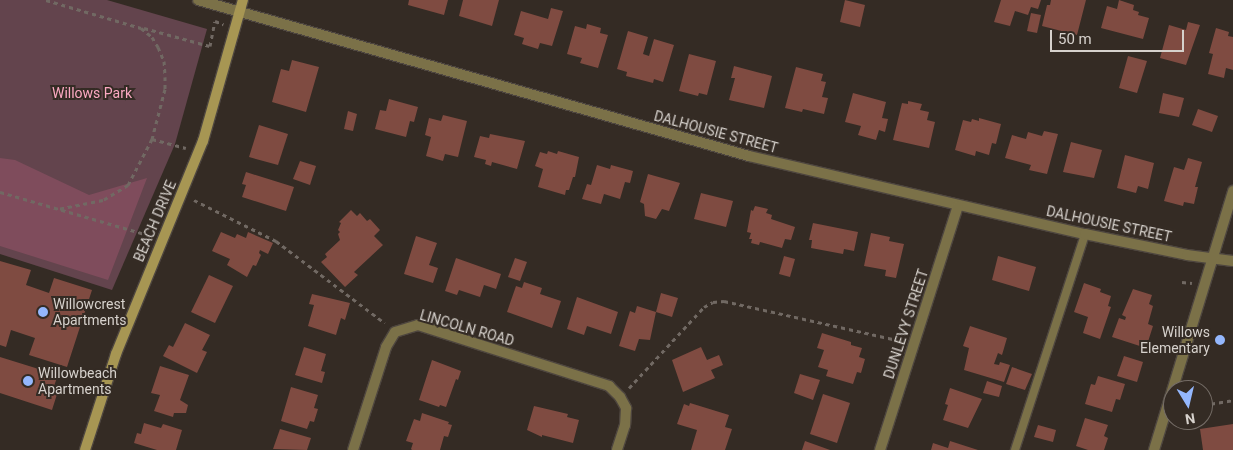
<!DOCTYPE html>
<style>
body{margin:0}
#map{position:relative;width:1233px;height:450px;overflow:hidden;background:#342b24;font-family:Roboto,sans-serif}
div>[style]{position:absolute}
.green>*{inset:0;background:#63444d}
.forest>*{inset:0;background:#7f4c5c}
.building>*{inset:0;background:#7f4b41}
.path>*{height:3px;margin-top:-1.5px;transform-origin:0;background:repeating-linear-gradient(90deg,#716963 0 4px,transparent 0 8px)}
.roads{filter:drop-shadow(1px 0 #4e463f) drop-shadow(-1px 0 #4e463f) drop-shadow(0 1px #4e463f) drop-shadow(0 -1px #4e463f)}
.lane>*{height:8px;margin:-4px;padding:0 4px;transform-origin:4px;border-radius:4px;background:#7b7148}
.street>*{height:10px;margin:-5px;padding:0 5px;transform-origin:5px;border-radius:5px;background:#7b7148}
.secondary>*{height:10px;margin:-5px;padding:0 5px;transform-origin:5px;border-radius:5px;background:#a79653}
.dots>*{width:14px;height:14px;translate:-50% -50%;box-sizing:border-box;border:2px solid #342b24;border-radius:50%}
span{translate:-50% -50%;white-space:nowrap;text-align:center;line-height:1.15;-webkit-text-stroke:4px #342b24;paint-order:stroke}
.park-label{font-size:14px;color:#fca9c2}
.street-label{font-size:14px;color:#d6d1cc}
.poi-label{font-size:14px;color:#d6d1cc}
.left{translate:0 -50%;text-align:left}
.right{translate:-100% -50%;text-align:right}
.north{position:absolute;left:1163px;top:380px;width:50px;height:50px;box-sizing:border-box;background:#342b24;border:1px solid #756d67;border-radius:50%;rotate:171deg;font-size:14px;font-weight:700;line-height:20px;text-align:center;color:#d6d1cc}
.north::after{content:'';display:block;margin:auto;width:18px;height:22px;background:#94b7fd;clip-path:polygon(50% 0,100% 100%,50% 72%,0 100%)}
.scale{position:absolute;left:1050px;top:30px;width:134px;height:22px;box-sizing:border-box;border:2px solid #d6d1cc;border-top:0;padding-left:6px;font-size:15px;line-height:18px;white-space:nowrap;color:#d6d1cc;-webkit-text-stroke:4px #342b24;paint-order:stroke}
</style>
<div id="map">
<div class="green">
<div style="clip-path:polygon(0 0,107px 0,207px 29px,175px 144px,112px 290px,0 254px)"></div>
</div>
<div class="forest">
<div style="clip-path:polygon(0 158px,15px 160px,89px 195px,147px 178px,108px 280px,0 246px)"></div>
</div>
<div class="building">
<div style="clip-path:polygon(409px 0,448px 0,444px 15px,408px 5px)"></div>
<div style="clip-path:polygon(463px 0,499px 0,492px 26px,459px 16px)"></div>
<div style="clip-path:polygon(845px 0,865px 5px,860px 27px,840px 22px)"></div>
<div style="clip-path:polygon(1001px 0,1041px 0,1038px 9px,1031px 7px,1028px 15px,1015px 11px,1010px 26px,994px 22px)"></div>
<div style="clip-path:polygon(1051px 0,1086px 0,1077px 35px,1042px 26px,1047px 5px,1050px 5px)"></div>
<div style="clip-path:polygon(1119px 0,1134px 5px,1133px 10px,1139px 12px,1138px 15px,1149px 18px,1143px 39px,1101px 28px,1107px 6px,1117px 9px)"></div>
<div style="clip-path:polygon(551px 8px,563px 11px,552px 46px,540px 43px,538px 49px,522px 44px,524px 38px,514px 35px,521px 11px,548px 19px)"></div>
<div style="clip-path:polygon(1031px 13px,1041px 15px,1037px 33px,1027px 31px)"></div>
<div style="clip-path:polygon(1188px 22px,1200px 25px,1186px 65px,1160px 58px,1169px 25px,1186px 30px)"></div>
<div style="clip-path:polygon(587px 24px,601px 28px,600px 33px,608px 35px,598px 68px,580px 63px,582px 58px,567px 54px,575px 26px,586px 29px)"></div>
<div style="clip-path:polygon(1216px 28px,1229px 32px,1228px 36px,1233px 37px,1233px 70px,1226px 68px,1224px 78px,1208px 74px,1213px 54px,1209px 53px)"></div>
<div style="clip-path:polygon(628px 31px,648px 37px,643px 54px,649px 56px,654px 39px,674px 45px,663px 82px,654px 79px,653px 83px,626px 76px,627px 72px,617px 69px)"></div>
<div style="clip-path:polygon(689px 54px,716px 61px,707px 95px,699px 93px,698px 96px,679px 91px)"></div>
<div style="clip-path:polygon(1128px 56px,1147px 61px,1137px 93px,1119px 88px)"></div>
<div style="clip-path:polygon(292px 60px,319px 67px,306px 112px,272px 102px,281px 69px,289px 71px)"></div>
<div style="clip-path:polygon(734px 66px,772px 76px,764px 108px,729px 100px,735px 78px,731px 78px)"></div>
<div style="clip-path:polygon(796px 67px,823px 74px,821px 81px,826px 82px,822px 97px,828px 98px,824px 114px,803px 109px,802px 112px,785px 108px)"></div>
<div style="clip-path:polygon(853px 93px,886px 102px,882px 118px,888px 119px,885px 132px,879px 130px,876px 140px,858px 135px,861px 126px,845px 122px)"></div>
<div style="clip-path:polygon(1163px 93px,1184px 98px,1179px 117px,1159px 113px)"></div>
<div style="clip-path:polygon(389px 99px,418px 107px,414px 122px,410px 121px,406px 137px,375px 129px,380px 110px,386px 111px)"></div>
<div style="clip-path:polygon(908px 101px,922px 104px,920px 110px,929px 112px,927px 120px,935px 122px,929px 148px,893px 140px,902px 103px,908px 104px)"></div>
<div style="clip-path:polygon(1198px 109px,1218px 116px,1212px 132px,1192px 125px)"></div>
<div style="clip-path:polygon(348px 111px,357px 114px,353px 131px,344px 129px)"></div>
<div style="clip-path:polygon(443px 115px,467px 121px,458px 157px,445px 154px,443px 161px,426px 156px,431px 137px,425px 135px,429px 118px,441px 121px)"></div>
<div style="clip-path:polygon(979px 118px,1001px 124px,996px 144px,992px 143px,989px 155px,976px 151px,975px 156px,955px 150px,963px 120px,971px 122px,972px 119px,979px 121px)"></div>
<div style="clip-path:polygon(259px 125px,288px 134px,278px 165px,249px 157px)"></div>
<div style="clip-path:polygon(1044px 131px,1058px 134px,1047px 174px,1029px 170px,1031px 165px,1005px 158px,1012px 135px,1026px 139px,1028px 132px,1042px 136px)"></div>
<div style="clip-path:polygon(490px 134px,525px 141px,517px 169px,492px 162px,491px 166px,485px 164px,486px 160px,474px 157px,480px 136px,489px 138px)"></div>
<div style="clip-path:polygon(1071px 142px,1102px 150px,1094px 178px,1063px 172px)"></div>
<div style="clip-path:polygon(548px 151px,557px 154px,558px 151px,579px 157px,575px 177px,573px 177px,569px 190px,566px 190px,565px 195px,538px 187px,543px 169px,535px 166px,540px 152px,547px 154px)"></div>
<div style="clip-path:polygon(1125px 155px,1154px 163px,1148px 189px,1138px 186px,1136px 193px,1117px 188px)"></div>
<div style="clip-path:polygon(1188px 158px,1202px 162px,1195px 187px,1198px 187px,1194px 204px,1184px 202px,1183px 206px,1164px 201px,1174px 167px,1184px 170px)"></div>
<div style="clip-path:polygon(300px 161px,316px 166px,310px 185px,293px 179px)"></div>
<div style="clip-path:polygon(597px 165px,610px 169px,611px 165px,633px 171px,630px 183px,625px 182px,620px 199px,604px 194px,601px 204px,582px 199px,587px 184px,591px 185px)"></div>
<div style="clip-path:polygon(246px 172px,294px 187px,286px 211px,242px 197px,246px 185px,242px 184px)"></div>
<div style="clip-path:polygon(648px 174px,680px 183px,669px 211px,662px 209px,656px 219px,645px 216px,644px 204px,640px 202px)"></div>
<div style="clip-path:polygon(701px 193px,733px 201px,726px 227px,694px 219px)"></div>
<div style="clip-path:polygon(755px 206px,768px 209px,766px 213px,772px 215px,771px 219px,795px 227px,791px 240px,785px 239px,782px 248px,760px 242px,759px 245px,751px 243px,752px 239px,749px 239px,751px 233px,747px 232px,751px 210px,753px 211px)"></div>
<div style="clip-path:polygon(351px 210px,357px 216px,360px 213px,367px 221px,370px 219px,380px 230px,374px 236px,383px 245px,354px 272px,358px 275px,345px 287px,321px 262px,327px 257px,325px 254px,340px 240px,338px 234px,340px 232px,338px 230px,341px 223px,339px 222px)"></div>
<div style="clip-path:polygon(813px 223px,858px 232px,854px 251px,844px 249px,843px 254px,811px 248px,812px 240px,809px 240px)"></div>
<div style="clip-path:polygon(221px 232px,235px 238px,237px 234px,246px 238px,248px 232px,273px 243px,268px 254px,260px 250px,259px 253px,261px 255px,256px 266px,253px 265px,247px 277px,227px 265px,230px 259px,212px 251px)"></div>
<div style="clip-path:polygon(871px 233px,890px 237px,889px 241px,904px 244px,896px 278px,885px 276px,886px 270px,864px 266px)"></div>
<div style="clip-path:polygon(416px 236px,437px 243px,429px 265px,438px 268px,433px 283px,404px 274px)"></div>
<div style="clip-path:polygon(784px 256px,795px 259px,790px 277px,779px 274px)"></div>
<div style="clip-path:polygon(998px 256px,1036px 267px,1029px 291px,992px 280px)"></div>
<div style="clip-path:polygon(456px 258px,501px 274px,496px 289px,484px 285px,480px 297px,459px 290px,457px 295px,445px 291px)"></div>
<div style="clip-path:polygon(515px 258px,527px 262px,520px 281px,508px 277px)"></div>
<div style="clip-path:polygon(0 261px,31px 270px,26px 285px,49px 293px,54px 278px,92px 290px,67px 367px,29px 355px,35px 338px,11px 330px,6px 347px,0 345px)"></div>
<div style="clip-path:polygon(209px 275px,233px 286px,215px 323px,191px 312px)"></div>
<div style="clip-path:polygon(524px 282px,542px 288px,540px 294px,561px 301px,552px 328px,507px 312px,516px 286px,522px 288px)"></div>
<div style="clip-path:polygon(1084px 283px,1101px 289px,1100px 292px,1111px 296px,1108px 306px,1111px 307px,1100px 339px,1083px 333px,1088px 317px,1074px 312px)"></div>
<div style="clip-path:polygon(1133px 289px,1152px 295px,1149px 304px,1153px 306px,1148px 324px,1153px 326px,1146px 348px,1112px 337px,1119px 318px,1125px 320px,1126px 317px,1122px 315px)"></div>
<div style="clip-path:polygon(661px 293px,678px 298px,672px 317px,656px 312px)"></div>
<div style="clip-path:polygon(312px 294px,350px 303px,345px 320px,341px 318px,336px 335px,308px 326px,314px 305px,309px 304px)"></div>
<div style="clip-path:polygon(577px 297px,618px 312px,611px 334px,587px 326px,584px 335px,567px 329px)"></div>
<div style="clip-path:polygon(637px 306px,656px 312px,650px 340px,639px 339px,635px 351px,619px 346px,630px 311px,635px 313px)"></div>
<div style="clip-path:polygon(185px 323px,210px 335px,202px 350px,207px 352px,197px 373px,163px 356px,169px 345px,173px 347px)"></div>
<div style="clip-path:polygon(970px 326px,1007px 338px,1002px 355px,998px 353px,994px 364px,999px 365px,1000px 362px,1010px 365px,1004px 382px,964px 370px,969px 348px,963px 346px)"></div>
<div style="clip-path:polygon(822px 333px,851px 342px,851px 345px,862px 348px,859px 357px,865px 359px,861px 373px,857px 372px,853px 384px,826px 376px,828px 370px,818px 367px,824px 350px,817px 348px)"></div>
<div style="clip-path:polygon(304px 347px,326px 354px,321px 371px,325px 372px,322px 383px,295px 375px)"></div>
<div style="clip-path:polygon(701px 347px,707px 360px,719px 355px,723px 365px,711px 370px,715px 378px,683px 392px,672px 360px)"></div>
<div style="clip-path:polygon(1124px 356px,1143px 362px,1137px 382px,1117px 376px)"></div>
<div style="clip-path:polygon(0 357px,58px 375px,54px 386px,59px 388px,52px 410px,0 393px)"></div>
<div style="clip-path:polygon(432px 360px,461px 371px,458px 380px,456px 379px,446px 407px,440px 405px,439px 407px,419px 400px)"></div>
<div style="clip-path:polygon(160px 366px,189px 375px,180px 400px,188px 405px,186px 413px,174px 413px,173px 417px,154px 411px,160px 395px,151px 393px)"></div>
<div style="clip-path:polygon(1012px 367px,1032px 374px,1025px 390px,1006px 384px)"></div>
<div style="clip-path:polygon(800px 374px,820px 380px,813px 400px,794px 393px)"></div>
<div style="clip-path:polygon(1098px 376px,1125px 384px,1120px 400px,1116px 399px,1112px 412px,1085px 404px,1091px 384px,1095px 385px)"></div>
<div style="clip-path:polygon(987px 381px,1002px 386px,999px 397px,983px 393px)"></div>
<div style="clip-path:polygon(291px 387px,318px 395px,314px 408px,318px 409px,314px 422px,310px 421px,307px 429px,281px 421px)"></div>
<div style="clip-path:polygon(950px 388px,982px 399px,968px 428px,943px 420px,948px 405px,945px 404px)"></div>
<div style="clip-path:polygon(823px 394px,850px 403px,837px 443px,810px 434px)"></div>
<div style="clip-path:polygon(690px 403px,729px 415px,725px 427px,732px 429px,725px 450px,691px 450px,697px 430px,677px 424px,684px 404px,689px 406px)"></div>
<div style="clip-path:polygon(534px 406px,568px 414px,567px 417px,579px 420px,573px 443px,542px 435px,542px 437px,527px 430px)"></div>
<div style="clip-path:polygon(422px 413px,449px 422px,448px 424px,452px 425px,448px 437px,444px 436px,440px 450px,412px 450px,411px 449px,413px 443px,406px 441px,414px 419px,420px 421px)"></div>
<div style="clip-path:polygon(1085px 418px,1108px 425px,1104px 436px,1108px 438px,1104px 450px,1088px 450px,1076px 446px)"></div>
<div style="clip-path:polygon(144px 423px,161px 428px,163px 424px,182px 430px,176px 450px,157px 450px,134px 443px,137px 433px,141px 434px)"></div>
<div style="clip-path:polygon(1233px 424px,1233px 450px,1203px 450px,1200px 429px)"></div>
<div style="clip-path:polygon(1038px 425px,1056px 430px,1053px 442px,1034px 437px)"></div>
<div style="clip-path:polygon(280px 429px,311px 438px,307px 450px,273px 449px)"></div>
<div style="clip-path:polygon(805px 441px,830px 450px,802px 450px)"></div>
<div style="clip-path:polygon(950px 441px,978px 450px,931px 450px,933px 443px,948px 448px)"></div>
</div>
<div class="path">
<div style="left:46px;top:0;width:99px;rotate:16.4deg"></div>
<div style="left:141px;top:28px;width:14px;rotate:39deg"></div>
<div style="left:152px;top:37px;width:12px;rotate:59deg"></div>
<div style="left:158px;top:47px;width:15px;rotate:67deg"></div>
<div style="left:164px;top:61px;width:16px;rotate:86deg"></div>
<div style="left:165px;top:77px;width:12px;rotate:90deg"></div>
<div style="left:165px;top:89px;width:52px;rotate:104.6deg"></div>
<div style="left:152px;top:139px;width:52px;rotate:117.6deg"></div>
<div style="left:128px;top:185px;width:29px;rotate:149deg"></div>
<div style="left:103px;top:200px;width:46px;rotate:168.7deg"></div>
<div style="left:144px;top:28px;width:68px;rotate:15.3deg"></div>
<div style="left:210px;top:46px;width:25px;rotate:-79deg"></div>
<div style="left:215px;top:21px;width:9px;rotate:21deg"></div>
<div style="left:152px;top:139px;width:35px;rotate:15deg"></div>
<div style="left:0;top:192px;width:157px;rotate:16.2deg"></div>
<div style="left:194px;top:200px;width:92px;rotate:26.6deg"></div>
<div style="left:276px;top:241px;width:136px;rotate:37deg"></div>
<div style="left:1182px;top:282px;width:10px;rotate:6deg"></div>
<div style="left:629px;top:388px;width:110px;rotate:-47.2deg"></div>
<div style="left:704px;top:307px;width:10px;rotate:-29deg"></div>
<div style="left:713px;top:302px;width:11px;rotate:-5deg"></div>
<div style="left:724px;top:301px;width:182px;rotate:12.7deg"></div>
<div style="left:1203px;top:405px;width:30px;rotate:-9deg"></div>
</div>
<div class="roads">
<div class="lane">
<div style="left:1015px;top:450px;width:227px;rotate:-72deg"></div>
</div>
<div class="street">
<div style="left:198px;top:0;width:573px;rotate:15.81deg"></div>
<div style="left:749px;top:156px;width:345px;rotate:13.1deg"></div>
<div style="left:1085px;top:234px;width:104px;rotate:11.6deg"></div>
<div style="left:1187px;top:255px;width:46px;rotate:7.4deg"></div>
<div style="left:353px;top:450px;width:108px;rotate:-72.2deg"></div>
<div style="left:386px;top:347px;width:17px;rotate:-59deg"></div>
<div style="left:395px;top:332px;width:24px;rotate:-17deg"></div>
<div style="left:418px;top:325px;width:201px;rotate:17.7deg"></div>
<div style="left:609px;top:386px;width:16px;rotate:45deg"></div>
<div style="left:620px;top:397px;width:13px;rotate:61deg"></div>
<div style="left:626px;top:408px;width:17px;rotate:93deg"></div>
<div style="left:625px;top:425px;width:26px;rotate:108deg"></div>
<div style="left:880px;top:450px;width:256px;rotate:-72.3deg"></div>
<div style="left:1154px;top:450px;width:271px;rotate:-73deg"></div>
</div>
<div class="secondary">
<div style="left:85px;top:450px;width:101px;rotate:-72.1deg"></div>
<div style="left:116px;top:354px;width:230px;rotate:-67.8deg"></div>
<div style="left:203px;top:141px;width:147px;rotate:-74.2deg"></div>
</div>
</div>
<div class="dots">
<div style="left:43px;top:312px;background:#94b7fd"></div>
<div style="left:1220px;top:340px;background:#94b7fd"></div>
<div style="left:28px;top:381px;background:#94b7fd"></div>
</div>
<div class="park-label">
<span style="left:92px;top:93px">Willows Park</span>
</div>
<div class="street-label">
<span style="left:716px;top:132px;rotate:15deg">DALHOUSIE STREET</span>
<span style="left:155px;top:221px;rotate:-67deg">BEACH DRIVE</span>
<span style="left:1109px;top:224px;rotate:12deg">DALHOUSIE STREET</span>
<span style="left:906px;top:324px;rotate:-72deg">DUNLEVY STREET</span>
<span style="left:467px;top:328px;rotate:16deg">LINCOLN ROAD</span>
</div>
<div class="poi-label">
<span class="left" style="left:53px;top:312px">Willowcrest<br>Apartments</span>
<span class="right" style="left:1210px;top:340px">Willows<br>Elementary</span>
<span class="left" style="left:38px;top:381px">Willowbeach<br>Apartments</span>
</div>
<div class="north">N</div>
<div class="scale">50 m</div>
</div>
